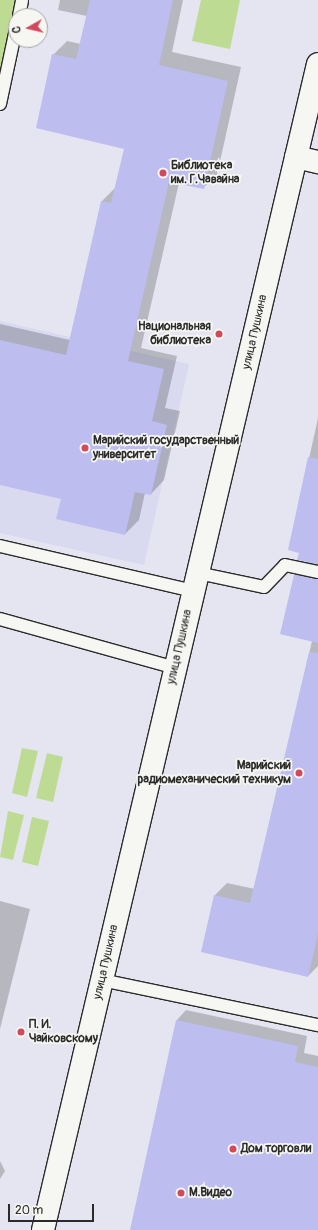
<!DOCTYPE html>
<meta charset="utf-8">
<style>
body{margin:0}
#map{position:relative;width:318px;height:1230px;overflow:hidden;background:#e5e5f1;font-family:Pangolin,sans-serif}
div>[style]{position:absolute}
.built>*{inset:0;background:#d9d9f0}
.green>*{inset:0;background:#bddb93}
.shadow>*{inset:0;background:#0003}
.building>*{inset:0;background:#bdbdef}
.roads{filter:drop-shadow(1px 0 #2b2b2b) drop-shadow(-1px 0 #2b2b2b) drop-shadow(0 1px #2b2b2b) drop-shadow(0 -1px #2b2b2b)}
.service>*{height:12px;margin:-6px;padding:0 6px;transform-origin:6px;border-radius:6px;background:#f6f6f2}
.minor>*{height:22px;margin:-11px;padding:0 11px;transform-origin:11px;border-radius:11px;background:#f6f6f2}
.tertiary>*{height:22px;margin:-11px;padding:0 11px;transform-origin:11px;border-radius:11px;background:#f6f6f2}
.dots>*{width:11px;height:11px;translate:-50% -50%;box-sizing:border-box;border:2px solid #f6f6f2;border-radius:50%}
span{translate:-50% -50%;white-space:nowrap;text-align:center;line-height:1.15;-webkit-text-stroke:3.5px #f6f6f2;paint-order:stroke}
.poi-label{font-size:12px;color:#2b2b2b;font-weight:700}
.left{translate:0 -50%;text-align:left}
.right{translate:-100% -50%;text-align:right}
.street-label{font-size:12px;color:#2b2b2b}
.north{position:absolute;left:8px;top:8px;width:40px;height:40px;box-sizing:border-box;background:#f6f6f2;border:1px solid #a5a5a2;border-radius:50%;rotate:262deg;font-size:11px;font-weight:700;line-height:16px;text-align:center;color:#2b2b2b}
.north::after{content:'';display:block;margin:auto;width:14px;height:18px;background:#d1495b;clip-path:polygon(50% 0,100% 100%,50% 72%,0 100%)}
.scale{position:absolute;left:8px;top:1204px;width:86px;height:18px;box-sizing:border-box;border:2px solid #2b2b2b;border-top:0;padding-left:5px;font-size:12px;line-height:14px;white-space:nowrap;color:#2b2b2b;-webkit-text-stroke:3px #f6f6f2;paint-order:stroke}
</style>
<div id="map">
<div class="built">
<div style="clip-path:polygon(0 321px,189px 364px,144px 565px,0 533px)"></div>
</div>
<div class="green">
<div style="clip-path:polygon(0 0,17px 0,0 79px)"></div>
<div style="clip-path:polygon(201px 0,240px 0,230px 49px,192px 41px)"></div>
<div style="clip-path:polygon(22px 748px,38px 751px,27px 797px,12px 793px)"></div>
<div style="clip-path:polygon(47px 753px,63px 757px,53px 802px,36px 798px)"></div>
<div style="clip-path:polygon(8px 811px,24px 815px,13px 860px,0 857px)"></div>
<div style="clip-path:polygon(32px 817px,49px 821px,38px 866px,22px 862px)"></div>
</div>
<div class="shadow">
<div style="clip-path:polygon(60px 0,183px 0,172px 52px,241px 67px,217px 175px,203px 188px,179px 183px,141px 348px,177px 356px,165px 408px,180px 411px,164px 480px,151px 494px,145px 493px,139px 520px,125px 534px,62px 498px,0 484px,0 324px,70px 340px,102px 201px,116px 187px,125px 148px,53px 55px,67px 41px,81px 44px,87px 16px,58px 10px)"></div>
<div style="clip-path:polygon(318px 418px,318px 966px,308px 976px,215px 895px,227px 883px,255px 889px,312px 641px,281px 634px,295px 575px,308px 562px,300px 552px,289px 549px)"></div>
<div style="clip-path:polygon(0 901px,30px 909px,0 1029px)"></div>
<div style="clip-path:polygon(186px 1010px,307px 1036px,304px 1053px,318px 1056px,318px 1230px,131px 1230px,177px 1020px)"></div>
<div style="clip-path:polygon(0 1161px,5px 1171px,0 1179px)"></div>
</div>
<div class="building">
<div style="clip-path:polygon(90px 0,173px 0,159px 65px,228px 81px,204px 189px,169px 182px,128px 361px,164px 369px,152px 421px,167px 425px,151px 495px,135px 492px,125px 535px,56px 519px,61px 499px,0 485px,0 340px,66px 355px,101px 201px,111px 203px,124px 149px,36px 128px,52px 54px,76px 59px)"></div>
<div style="clip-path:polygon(308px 457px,318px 459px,318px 564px,297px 560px,299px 553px,288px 550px)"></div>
<div style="clip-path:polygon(294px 575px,318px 579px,318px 643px,280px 634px)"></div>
<div style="clip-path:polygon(309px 652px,318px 653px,318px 934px,308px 977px,201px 952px,214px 895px,250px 903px)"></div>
<div style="clip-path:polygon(176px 1020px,298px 1046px,295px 1062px,318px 1067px,318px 1230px,130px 1230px)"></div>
</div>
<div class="roads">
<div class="service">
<div style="left:19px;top:16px;width:16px;rotate:-79deg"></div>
<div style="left:0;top:104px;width:77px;rotate:-78deg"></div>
<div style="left:0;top:546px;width:199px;rotate:13.1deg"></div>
<div style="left:198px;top:573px;width:67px;rotate:12deg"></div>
<div style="left:264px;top:587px;width:30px;rotate:-46deg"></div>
<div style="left:285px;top:565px;width:34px;rotate:12deg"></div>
<div style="left:0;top:619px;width:182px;rotate:15.6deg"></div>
<div style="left:102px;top:980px;width:221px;rotate:11.8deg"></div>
</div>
<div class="minor">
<div style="left:296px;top:157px;width:23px;rotate:13deg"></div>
</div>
<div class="tertiary">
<div style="left:43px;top:1230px;width:1198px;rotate:-76.73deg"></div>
</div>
</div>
<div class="dots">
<div style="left:163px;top:173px;background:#d1495b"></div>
<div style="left:219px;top:334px;background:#d1495b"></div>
<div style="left:85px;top:448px;background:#d1495b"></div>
<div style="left:299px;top:773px;background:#d1495b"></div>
<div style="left:21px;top:1032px;background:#d1495b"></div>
<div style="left:233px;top:1149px;background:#d1495b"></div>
<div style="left:181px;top:1193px;background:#d1495b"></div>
</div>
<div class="poi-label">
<span class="left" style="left:171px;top:173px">Библиотека<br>им. Г.Чавайна</span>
<span class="right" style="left:211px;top:334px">Национальная<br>библиотека</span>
<span class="left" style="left:93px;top:448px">Марийский государственный<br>университет</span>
<span class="right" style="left:291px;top:773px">Марийский<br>радиомеханический техникум</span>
<span class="left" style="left:29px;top:1032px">П. И.<br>Чайковскому</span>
<span class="left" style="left:241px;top:1149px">Дом торговли</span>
<span class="left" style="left:189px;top:1193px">М.Видео</span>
</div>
<div class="street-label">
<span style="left:255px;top:332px;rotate:-77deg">улица Пушкина</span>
<span style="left:180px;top:647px;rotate:-77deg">улица Пушкина</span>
<span style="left:106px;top:962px;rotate:-77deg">улица Пушкина</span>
</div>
<div class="north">С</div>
<div class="scale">20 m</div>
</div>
